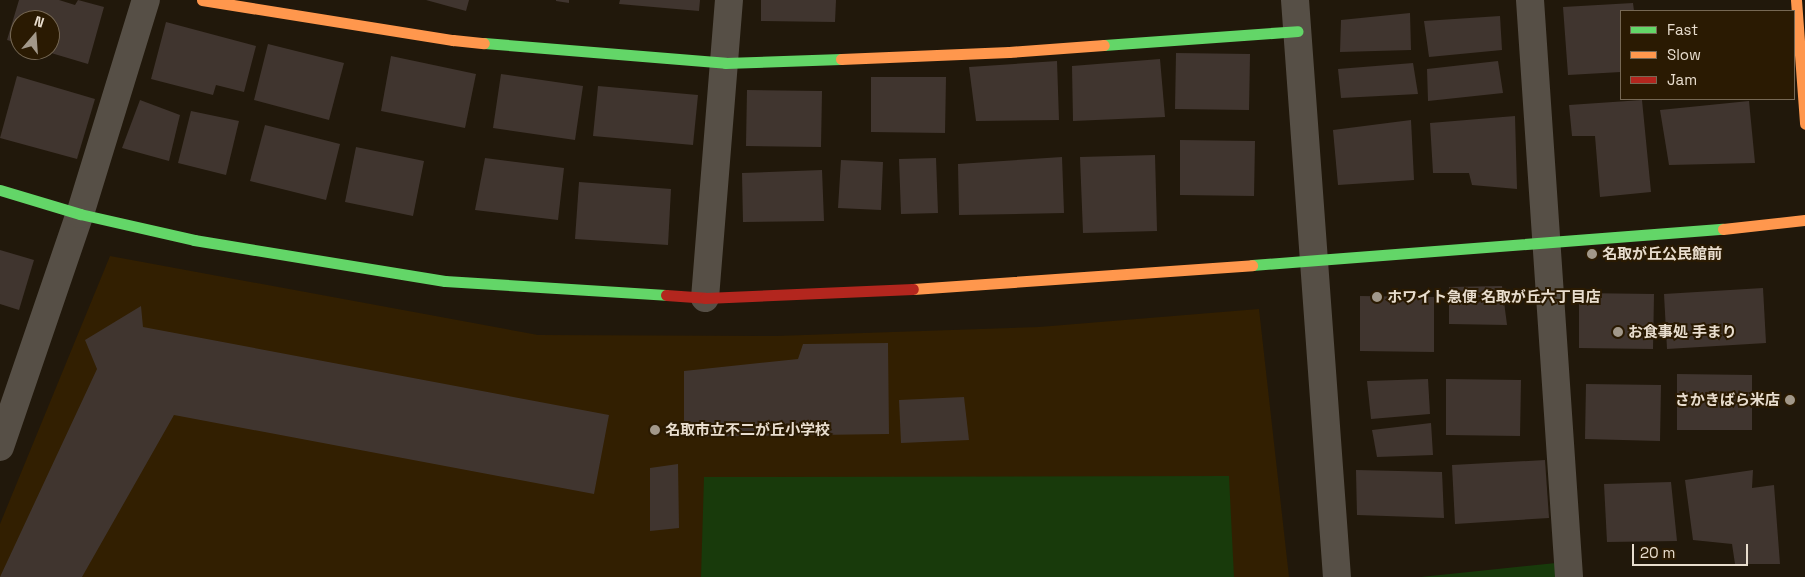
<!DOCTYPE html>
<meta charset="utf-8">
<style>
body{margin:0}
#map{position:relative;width:1805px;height:577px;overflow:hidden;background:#21180b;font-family:"Space Grotesk","Noto Sans JP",sans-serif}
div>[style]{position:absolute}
.built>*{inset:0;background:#321f01}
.green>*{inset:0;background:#183a0b}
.building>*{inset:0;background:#40352f}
.street>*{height:28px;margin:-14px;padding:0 14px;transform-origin:14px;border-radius:14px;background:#564f46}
.fast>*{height:11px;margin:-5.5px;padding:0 5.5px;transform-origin:5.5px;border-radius:5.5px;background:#63d668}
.slow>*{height:11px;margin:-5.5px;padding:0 5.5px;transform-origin:5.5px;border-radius:5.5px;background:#ff974d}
.jam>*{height:11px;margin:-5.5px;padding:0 5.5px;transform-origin:5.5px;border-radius:5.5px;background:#b3261e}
.dots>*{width:14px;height:14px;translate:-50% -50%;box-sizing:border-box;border:2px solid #2a1a02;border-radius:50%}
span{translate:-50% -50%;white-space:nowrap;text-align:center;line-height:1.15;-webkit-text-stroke:4px #2a1a02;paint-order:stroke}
.poi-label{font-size:15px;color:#e8ddce;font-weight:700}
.left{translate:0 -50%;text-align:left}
.right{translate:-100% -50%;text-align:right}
.legend{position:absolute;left:1620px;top:10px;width:175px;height:90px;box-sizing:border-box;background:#2a1a02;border:1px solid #766854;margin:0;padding:6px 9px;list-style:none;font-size:15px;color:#e8ddce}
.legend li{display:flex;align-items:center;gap:10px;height:25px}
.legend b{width:25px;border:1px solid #766854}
.north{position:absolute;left:10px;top:10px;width:50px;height:50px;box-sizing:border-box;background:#2a1a02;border:1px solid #766854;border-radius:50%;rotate:18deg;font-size:14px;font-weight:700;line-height:20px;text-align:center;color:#e8ddce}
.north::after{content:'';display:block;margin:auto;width:18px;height:22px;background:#a2988a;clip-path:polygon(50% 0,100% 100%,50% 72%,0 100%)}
.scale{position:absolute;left:1632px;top:544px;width:116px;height:22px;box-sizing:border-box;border:2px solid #e8ddce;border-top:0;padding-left:6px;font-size:15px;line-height:18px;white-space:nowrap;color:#e8ddce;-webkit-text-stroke:4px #2a1a02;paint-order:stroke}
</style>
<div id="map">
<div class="built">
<div style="clip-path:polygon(110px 256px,538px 335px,776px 336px,1039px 327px,1259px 309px,1289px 577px,0 577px,0 524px)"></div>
</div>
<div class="green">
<div style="clip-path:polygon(1229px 476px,1234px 577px,701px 577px,704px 477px)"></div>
<div style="clip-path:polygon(1556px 563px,1557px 577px,1421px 577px)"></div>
</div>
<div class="building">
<div style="clip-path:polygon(19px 0,59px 0,75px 5px,78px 0,104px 7px,88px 64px,41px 50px,50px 50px,50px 20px,20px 20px,20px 44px,7px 40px)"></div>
<div style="clip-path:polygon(426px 0,469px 0,466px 11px)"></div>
<div style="clip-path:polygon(556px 0,569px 0,569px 3px,556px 1px)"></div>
<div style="clip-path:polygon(620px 0,700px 0,699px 11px,619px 4px)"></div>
<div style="clip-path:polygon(761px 0,836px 0,835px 22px,761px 21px)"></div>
<div style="clip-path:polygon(1633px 3px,1634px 11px,1621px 11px,1621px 72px,1568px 75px,1563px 7px)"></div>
<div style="clip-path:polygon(1410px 13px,1411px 50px,1340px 52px,1341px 20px)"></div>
<div style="clip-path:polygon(1500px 16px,1502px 50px,1429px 57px,1424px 21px)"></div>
<div style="clip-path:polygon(166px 22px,256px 46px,244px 92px,216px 85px,213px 95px,151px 79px)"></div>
<div style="clip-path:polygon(268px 44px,344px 63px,329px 120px,254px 100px)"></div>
<div style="clip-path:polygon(1176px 53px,1250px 54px,1249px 110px,1175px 109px)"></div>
<div style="clip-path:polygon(391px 56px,476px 74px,465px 128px,381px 111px)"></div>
<div style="clip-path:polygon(1160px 59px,1165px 117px,1073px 121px,1072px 66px)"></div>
<div style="clip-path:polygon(1057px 61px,1059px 120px,976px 121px,969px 67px)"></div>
<div style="clip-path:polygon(1498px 61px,1503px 93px,1428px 101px,1427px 69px)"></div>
<div style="clip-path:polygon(1413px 63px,1418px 94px,1341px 98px,1338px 69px)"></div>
<div style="clip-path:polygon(501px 74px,583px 86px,575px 140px,493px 128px)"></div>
<div style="clip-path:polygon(17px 76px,95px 99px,77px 159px,0 138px)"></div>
<div style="clip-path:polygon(871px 77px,946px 77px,945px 133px,871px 132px)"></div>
<div style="clip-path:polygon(598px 86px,698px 95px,693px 145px,593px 136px)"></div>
<div style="clip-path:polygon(747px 90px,822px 91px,821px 147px,746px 146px)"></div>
<div style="clip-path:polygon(140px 100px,180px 115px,169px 161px,122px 148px)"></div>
<div style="clip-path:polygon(1642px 100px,1651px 192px,1600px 197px,1595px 136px,1572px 136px,1569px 105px)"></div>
<div style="clip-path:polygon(1749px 101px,1755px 163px,1669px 165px,1660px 110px)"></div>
<div style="clip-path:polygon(191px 111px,239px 121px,226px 175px,178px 163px)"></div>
<div style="clip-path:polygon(1515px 116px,1517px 189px,1472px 185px,1469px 173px,1433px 173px,1430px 123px)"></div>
<div style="clip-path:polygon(1411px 120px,1414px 180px,1338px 185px,1333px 130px)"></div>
<div style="clip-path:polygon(265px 125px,340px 144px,326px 200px,250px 181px)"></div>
<div style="clip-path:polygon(1180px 140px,1255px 141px,1254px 196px,1180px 195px)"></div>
<div style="clip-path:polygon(356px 147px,424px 161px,413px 216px,345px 202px)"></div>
<div style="clip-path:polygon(1155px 155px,1157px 231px,1083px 233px,1080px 157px)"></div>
<div style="clip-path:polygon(1062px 157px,1064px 213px,959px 215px,958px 164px)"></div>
<div style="clip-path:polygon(485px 158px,564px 168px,558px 220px,475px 210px)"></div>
<div style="clip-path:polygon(936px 158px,938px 213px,901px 214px,899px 159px)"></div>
<div style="clip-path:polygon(841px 160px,883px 162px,881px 210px,838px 208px)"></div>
<div style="clip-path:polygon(822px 170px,824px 221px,743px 222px,742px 173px)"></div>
<div style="clip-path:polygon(579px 182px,671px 189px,668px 245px,575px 239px)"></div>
<div style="clip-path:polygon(0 250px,34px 260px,19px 310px,0 304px)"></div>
<div style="clip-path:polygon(1502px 286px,1507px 325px,1449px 324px,1449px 287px)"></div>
<div style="clip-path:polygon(1763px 288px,1766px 343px,1667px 349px,1664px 294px)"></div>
<div style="clip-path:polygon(1579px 293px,1654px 294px,1653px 349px,1579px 348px)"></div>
<div style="clip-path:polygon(1360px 296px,1434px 297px,1434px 352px,1360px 351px)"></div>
<div style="clip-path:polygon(141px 306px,143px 327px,609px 415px,594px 494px,174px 415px,82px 577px,0 577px,97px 369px,85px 340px)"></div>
<div style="clip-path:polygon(888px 343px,889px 434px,684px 437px,684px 371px,798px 359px,803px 344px)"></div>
<div style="clip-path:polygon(1677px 374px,1752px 375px,1752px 430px,1677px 430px)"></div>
<div style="clip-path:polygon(1428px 379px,1430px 414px,1371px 419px,1367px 381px)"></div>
<div style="clip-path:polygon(1446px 379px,1521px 380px,1520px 436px,1446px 435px)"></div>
<div style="clip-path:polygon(1586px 384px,1661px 385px,1660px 441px,1585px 439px)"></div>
<div style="clip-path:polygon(964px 397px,969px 440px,901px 443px,899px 400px)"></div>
<div style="clip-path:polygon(1431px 423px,1433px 455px,1377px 457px,1372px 430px)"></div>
<div style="clip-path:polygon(1545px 460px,1549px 518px,1455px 524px,1452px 465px)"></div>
<div style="clip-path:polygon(678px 464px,679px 528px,650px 531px,650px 468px)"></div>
<div style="clip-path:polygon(1356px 470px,1442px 472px,1444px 518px,1357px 515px)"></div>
<div style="clip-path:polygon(1753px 470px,1752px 488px,1774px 485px,1780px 564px,1735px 564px,1732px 544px,1693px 540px,1685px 480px)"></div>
<div style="clip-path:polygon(1671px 482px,1677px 541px,1607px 542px,1604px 484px)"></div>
</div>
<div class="street">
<div style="left:1295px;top:0;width:579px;rotate:85.84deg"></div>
<div style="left:1530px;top:0;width:578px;rotate:86.13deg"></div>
<div style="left:705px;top:298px;width:299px;rotate:-85.4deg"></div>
<div style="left:0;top:447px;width:246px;rotate:-71.1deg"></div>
<div style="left:80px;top:214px;width:224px;rotate:-72.9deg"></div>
</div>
<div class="fast">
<div style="left:484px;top:43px;width:242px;rotate:4.7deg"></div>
<div style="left:725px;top:63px;width:116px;rotate:-2deg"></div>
<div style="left:1104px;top:45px;width:194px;rotate:-4.1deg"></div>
<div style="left:0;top:190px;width:84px;rotate:16.7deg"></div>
<div style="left:80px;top:214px;width:117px;rotate:12.8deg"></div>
<div style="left:194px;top:240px;width:254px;rotate:9.3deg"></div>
<div style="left:445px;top:281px;width:221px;rotate:3.6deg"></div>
<div style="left:1252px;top:265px;width:472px;rotate:-4.4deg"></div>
</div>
<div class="slow">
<div style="left:202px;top:0;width:254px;rotate:9.1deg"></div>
<div style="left:453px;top:40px;width:31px;rotate:6deg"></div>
<div style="left:1796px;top:0;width:124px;rotate:85.8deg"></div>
<div style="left:841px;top:59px;width:168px;rotate:-2.4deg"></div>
<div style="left:1009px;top:52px;width:95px;rotate:-4.2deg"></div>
<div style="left:1723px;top:229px;width:82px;rotate:-6.3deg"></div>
<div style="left:913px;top:289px;width:340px;rotate:-4deg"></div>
</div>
<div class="jam">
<div style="left:666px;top:295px;width:39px;rotate:4deg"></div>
<div style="left:705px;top:298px;width:208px;rotate:-2.5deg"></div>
</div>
<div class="dots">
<div style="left:1592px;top:254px;background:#a2988a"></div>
<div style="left:1377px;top:297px;background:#a2988a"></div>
<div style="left:1618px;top:332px;background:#a2988a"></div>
<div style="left:1790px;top:400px;background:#a2988a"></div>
<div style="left:655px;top:430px;background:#a2988a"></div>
</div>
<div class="poi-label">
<span class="left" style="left:1602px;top:254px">名取が丘公民館前</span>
<span class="left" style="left:1387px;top:297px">ホワイト急便 名取が丘六丁目店</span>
<span class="left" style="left:1628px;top:332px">お食事処 手まり</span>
<span class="right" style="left:1780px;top:400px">さかきばら米店</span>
<span class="left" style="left:665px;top:430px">名取市立不二が丘小学校</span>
</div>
<ul class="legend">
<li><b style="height:6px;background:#63d668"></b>Fast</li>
<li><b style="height:6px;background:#ff974d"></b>Slow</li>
<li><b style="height:6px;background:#b3261e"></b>Jam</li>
</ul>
<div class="north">N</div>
<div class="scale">20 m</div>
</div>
